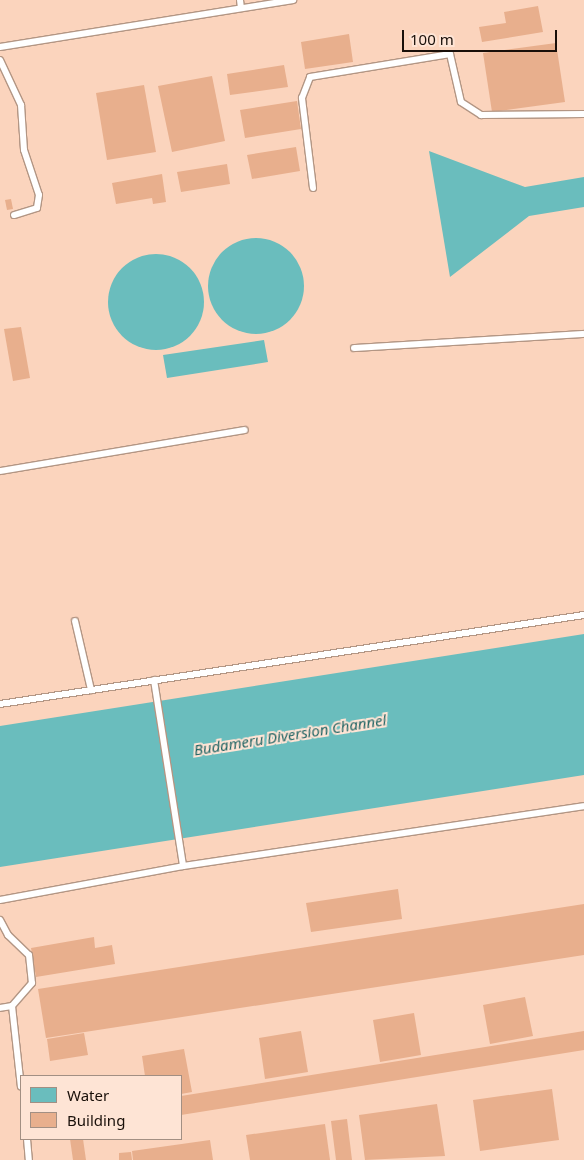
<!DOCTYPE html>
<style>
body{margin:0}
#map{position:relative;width:584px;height:1160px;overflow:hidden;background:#fee4d5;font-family:"Noto Sans",sans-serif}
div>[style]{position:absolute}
.built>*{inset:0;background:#fbd4bd}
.water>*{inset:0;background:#6abdbd}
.round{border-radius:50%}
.building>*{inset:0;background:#e8af8d}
.roads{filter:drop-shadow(1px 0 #b39684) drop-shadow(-1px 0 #b39684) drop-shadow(0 1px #b39684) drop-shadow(0 -1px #b39684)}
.service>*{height:6px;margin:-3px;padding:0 3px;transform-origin:3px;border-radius:3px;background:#fff}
span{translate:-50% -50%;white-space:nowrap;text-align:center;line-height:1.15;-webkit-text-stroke:4px #fee4d5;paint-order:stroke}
.water-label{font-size:15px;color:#1d6262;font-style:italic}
.legend{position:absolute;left:20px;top:1075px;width:162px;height:65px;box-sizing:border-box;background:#fee4d5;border:1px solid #a28f83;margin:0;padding:6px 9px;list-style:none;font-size:15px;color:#190f09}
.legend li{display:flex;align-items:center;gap:10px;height:25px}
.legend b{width:25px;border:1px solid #a28f83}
.scale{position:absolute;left:402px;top:30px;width:155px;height:22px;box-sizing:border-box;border:2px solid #190f09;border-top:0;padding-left:6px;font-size:15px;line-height:18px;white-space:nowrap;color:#190f09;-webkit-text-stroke:4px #fee4d5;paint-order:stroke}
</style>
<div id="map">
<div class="built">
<div style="clip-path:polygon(evenodd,0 0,584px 0,584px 1160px,0 1160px,0 0,21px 1076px,181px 1076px,181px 1139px,21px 1139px,21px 1076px)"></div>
</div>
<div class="water">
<div style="clip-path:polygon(429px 151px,525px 187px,584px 177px,584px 207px,529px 216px,450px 277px)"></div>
<div class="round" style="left:208px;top:238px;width:96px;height:96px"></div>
<div class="round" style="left:108px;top:254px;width:96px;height:96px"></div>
<div style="clip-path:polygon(264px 340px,268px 362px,167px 378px,163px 355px)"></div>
<div style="clip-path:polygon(584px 634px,584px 775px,0 867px,0 726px)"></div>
</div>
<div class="building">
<div style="clip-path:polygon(538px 6px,543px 32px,482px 42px,479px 27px,506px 23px,504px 12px)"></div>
<div style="clip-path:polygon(349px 34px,353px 62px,305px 69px,301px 42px)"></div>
<div style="clip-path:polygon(556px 43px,565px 102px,492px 112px,483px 53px)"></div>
<div style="clip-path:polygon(284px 65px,288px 87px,230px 95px,227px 74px)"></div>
<div style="clip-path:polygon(212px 76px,225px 141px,172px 152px,158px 86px)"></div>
<div style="clip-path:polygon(144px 85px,156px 152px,107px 160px,96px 93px)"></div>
<div style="clip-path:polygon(297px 101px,301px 129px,245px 138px,240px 110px)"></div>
<div style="clip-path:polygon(296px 147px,300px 171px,252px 179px,247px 155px)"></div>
<div style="clip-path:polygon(227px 164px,230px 184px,181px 192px,177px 172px)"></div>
<div style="clip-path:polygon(162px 174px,166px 202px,153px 204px,152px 198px,116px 204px,112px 183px)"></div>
<div style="clip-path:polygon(11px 199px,13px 209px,7px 210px,5px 200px)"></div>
<div style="clip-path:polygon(21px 327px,30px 378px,13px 381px,4px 329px)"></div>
<div style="clip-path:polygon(398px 889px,402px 919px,311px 932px,306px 903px)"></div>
<div style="clip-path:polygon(584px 904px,584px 955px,46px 1038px,38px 989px)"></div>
<div style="clip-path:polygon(94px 937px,95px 948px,112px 945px,115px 964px,36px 977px,31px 948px)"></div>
<div style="clip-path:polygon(525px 997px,533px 1036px,490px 1044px,483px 1005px)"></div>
<div style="clip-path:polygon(414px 1013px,421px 1055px,380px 1062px,373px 1020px)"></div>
<div style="clip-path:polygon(301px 1031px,308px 1072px,265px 1079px,259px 1038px)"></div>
<div style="clip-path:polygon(584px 1031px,584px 1050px,181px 1115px,181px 1096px)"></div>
<div style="clip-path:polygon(84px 1033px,88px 1055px,50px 1061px,47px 1039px)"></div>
<div style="clip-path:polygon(184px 1049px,192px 1092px,181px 1094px,181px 1076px,145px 1076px,142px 1056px)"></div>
<div style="clip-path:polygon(552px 1089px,559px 1140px,480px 1151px,473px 1100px)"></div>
<div style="clip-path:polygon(437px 1104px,445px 1156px,365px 1160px,359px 1115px)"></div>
<div style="clip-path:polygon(347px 1119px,352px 1160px,336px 1160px,331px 1121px)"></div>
<div style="clip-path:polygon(325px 1124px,330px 1160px,250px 1160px,246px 1135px)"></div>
<div style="clip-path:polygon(70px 1139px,83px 1139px,86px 1160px,73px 1160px)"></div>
<div style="clip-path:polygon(210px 1140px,213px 1160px,133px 1160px,132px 1151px)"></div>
<div style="clip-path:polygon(131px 1152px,132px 1160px,119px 1160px,119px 1153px)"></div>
</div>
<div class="roads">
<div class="service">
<div style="left:240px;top:0;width:8px;rotate:83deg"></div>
<div style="left:0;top:47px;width:297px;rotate:-9.1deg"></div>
<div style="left:0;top:60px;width:50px;rotate:65deg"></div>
<div style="left:21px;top:105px;width:45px;rotate:86.2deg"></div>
<div style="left:24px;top:150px;width:47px;rotate:71.6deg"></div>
<div style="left:39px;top:195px;width:13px;rotate:99deg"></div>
<div style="left:37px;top:208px;width:24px;rotate:163deg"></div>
<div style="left:313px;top:188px;width:91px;rotate:-97deg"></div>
<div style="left:302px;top:98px;width:22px;rotate:-69deg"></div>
<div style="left:310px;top:77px;width:142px;rotate:-9.3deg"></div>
<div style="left:450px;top:54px;width:49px;rotate:77.1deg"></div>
<div style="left:461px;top:102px;width:24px;rotate:33deg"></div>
<div style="left:481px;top:115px;width:103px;rotate:-0.6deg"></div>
<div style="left:354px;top:348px;width:230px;rotate:-3.5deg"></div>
<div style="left:0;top:471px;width:248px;rotate:-9.5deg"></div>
<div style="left:75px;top:621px;width:71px;rotate:76.9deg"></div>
<div style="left:154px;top:680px;width:188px;rotate:81.1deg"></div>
<div style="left:0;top:704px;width:591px;rotate:-8.67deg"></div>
<div style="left:0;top:900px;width:186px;rotate:-10.5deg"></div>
<div style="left:183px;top:866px;width:405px;rotate:-8.5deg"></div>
<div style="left:0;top:920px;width:17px;rotate:62deg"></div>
<div style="left:8px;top:935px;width:29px;rotate:44deg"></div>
<div style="left:29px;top:955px;width:28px;rotate:84deg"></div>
<div style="left:32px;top:983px;width:30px;rotate:131deg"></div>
<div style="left:12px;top:1006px;width:12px;rotate:171deg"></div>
<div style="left:12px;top:1006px;width:81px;rotate:83.7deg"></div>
<div style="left:27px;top:1139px;width:21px;rotate:85deg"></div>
</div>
</div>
<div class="water-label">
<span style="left:290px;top:735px;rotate:-9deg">Budameru Diversion Channel</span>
</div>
<ul class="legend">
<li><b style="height:14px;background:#6abdbd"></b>Water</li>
<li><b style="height:14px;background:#e8af8d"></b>Building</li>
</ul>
<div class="scale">100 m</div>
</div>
